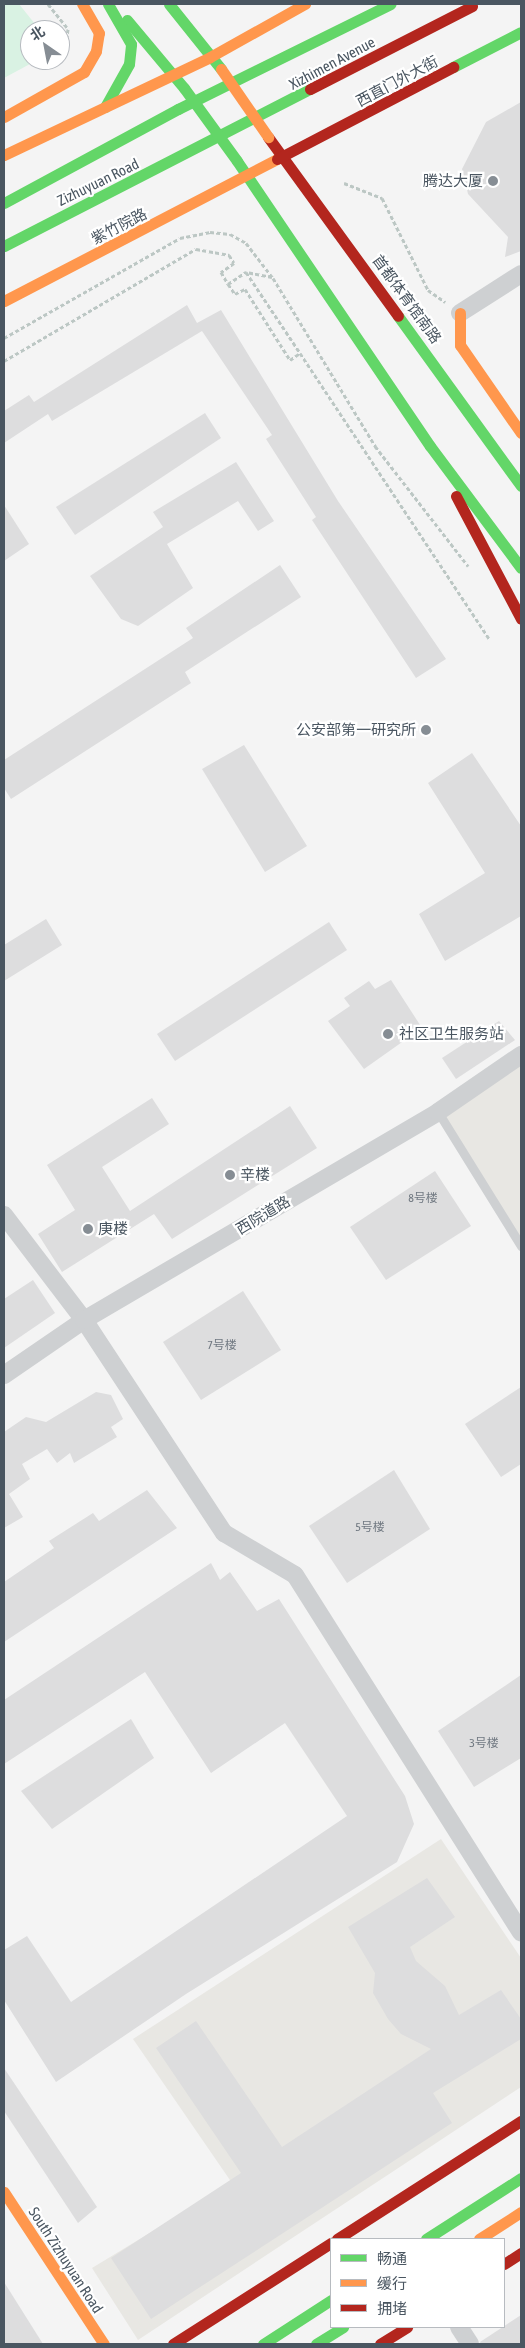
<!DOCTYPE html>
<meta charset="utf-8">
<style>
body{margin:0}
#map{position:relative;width:525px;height:2348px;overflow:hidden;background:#f4f4f4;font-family:"Asap Condensed","Noto Sans SC",sans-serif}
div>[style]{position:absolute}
.commercial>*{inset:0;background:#e8e7e3}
.green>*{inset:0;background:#d9f2e3}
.building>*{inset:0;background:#ddddde}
.path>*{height:3px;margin-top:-1.5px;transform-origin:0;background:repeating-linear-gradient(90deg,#bcc7c4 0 4px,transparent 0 6.5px)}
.lane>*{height:9px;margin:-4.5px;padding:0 4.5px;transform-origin:4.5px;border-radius:4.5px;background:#ced0d2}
.street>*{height:18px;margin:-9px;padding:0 9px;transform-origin:9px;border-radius:9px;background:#ced0d2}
.fast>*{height:11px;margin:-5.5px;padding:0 5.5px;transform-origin:5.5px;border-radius:5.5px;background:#63d668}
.slow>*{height:11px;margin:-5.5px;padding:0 5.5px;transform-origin:5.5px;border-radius:5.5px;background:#ff974d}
.jam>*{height:11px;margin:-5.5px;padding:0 5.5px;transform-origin:5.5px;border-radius:5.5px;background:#b3261e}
.fast-bridge>*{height:11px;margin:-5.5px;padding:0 5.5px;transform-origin:5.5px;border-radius:5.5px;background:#63d668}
.slow-bridge>*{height:11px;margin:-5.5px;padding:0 5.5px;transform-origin:5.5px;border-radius:5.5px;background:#ff974d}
.dots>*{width:14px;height:14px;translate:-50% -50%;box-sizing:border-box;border:2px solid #fff;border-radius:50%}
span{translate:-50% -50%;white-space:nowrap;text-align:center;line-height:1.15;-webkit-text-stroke:4.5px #fff;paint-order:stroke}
.number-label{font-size:12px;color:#707881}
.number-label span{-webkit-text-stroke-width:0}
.street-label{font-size:15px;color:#4a5661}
.poi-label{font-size:15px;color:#4a5661}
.right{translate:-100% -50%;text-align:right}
.left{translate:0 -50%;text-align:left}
.frame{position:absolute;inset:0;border:5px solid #4a5661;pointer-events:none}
.legend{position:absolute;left:330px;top:2238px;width:175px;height:90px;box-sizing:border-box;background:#fff;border:1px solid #b7bbc0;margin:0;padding:6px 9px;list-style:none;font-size:15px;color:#4a5661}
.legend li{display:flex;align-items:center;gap:10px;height:25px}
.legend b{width:25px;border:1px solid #b7bbc0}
.north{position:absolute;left:20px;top:20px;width:50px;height:50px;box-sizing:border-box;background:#fff;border:1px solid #b7bbc0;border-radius:50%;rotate:327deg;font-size:14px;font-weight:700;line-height:20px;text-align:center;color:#4a5661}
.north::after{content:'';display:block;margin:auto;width:18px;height:22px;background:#868d94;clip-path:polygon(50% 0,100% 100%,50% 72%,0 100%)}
</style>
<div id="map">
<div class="commercial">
<div style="clip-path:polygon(521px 1057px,521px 1246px,438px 1112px)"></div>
<div style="clip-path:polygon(441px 1839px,521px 1958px,521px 2087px,138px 2340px,92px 2268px,232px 2183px,133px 2039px)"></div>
</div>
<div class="green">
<div style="clip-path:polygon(4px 4px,19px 4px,35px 24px,30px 30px,30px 64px,4px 78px)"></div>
</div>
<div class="building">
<div style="clip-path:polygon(521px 102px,521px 251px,505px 257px,508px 237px,468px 194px,462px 169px,486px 122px)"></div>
<div style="clip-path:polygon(187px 305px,197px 323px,221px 310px,338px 501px,446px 659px,416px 678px,312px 520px,316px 517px,266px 439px,272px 435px,202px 331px,52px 421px,48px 414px,4px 443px,4px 411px,29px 395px,34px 402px)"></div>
<div style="clip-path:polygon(205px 413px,221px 438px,75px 535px,56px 507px)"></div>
<div style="clip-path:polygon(236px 462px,274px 521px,258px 531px,238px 501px,167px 544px,193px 588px,138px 626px,121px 619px,90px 576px,163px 527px,153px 512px)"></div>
<div style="clip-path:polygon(4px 505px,29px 544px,4px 561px)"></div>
<div style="clip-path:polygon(280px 565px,301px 597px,185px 672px,191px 683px,11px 799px,4px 788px,4px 760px,193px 638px,186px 628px)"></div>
<div style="clip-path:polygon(244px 745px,307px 846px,265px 872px,202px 769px)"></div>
<div style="clip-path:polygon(472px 753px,521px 826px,521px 916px,445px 961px,419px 914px,485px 873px,428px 783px)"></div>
<div style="clip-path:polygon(46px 919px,62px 945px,4px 981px,4px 945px)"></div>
<div style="clip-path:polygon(329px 922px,347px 950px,175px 1061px,157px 1034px)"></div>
<div style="clip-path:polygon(391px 980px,422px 1028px,364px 1069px,328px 1021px,350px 1006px,344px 998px,369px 981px,375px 989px)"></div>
<div style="clip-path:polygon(499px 1021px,515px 1040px,456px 1079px,442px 1058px)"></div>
<div style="clip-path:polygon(152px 1098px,169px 1124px,102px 1167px,130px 1211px,290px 1106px,317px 1148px,172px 1239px,154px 1214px,62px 1272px,38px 1234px,75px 1210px,47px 1165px)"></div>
<div style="clip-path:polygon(435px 1171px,471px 1226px,386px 1280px,350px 1227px)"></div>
<div style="clip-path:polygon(33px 1280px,55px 1313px,4px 1348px,4px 1299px)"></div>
<div style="clip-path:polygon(243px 1291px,281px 1350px,201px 1400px,163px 1342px)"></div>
<div style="clip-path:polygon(521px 1387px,521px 1464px,501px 1477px,465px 1424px)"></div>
<div style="clip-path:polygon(96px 1392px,111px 1395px,123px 1419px,111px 1427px,117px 1437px,74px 1463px,70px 1453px,57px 1463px,47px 1449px,22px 1464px,30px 1479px,9px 1494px,23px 1517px,4px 1528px,4px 1432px,26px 1417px,46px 1422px)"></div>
<div style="clip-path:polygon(394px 1470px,430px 1529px,347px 1583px,309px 1526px)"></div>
<div style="clip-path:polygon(147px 1490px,177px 1528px,4px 1642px,4px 1582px,54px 1548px,49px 1541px,93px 1513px,99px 1521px)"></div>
<div style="clip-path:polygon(211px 1563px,220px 1580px,230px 1572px,257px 1611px,279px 1599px,405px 1796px,414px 1824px,397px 1862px,186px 1994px,56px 2082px,4px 2000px,4px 1950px,27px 1936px,71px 2002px,347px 1816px,285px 1723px,211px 1773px,145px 1672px,4px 1764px,4px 1700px)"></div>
<div style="clip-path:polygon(521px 1675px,521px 1758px,474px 1787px,438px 1731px)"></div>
<div style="clip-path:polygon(131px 1719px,154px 1758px,52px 1829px,21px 1791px)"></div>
<div style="clip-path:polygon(427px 1878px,455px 1917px,410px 1947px,416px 1961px,445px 1986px,459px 2015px,501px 1990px,521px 2019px,521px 2039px,433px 2093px,452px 2123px,151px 2319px,111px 2258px,241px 2173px,156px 2048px,196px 2021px,282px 2147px,431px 2049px,401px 2034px,388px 2019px,373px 1993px,375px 1973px,348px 1927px)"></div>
<div style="clip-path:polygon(4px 2068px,97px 2207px,78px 2223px,4px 2111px)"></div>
<div style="clip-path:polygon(4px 2282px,43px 2344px,4px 2344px)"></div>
<div style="clip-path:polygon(521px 2315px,521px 2344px,481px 2344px,480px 2342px)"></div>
</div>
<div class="path">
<div style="left:48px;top:4px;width:32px;rotate:51deg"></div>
<div style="left:68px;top:29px;width:30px;rotate:98deg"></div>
<div style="left:344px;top:183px;width:41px;rotate:21.5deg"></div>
<div style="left:382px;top:198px;width:103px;rotate:63.4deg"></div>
<div style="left:428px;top:290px;width:21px;rotate:35deg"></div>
<div style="left:272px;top:277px;width:26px;rotate:-169deg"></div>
<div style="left:246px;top:272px;width:97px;rotate:56.3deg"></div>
<div style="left:228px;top:284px;width:22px;rotate:-34deg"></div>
<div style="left:4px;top:338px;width:202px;rotate:-29.6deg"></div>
<div style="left:180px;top:238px;width:31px;rotate:-11deg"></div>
<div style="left:210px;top:232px;width:20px;rotate:6deg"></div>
<div style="left:230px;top:234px;width:18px;rotate:29deg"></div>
<div style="left:246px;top:243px;width:44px;rotate:52.4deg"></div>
<div style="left:273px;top:278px;width:197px;rotate:58.7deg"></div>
<div style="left:375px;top:446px;width:152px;rotate:52.2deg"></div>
<div style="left:4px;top:361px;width:222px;rotate:-30.3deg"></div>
<div style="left:196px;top:249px;width:34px;rotate:10deg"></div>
<div style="left:229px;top:255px;width:9px;rotate:58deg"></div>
<div style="left:234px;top:263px;width:16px;rotate:145deg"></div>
<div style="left:221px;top:272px;width:14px;rotate:60deg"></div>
<div style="left:228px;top:284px;width:12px;rotate:55deg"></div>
<div style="left:235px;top:294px;width:11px;rotate:-27deg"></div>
<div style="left:245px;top:289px;width:84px;rotate:57.6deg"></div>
<div style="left:290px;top:360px;width:12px;rotate:-35deg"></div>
<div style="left:300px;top:353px;width:343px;rotate:56.5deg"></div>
</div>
<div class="lane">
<div style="left:438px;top:1112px;width:158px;rotate:58.2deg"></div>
</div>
<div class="street">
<div style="left:460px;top:313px;width:72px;rotate:-32.6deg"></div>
<div style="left:4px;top:1215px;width:132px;rotate:52.7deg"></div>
<div style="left:84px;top:1320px;width:255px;rotate:56.7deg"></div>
<div style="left:224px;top:1533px;width:82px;rotate:30.6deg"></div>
<div style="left:295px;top:1575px;width:423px;rotate:57.7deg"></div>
<div style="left:4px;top:1375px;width:97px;rotate:-34.5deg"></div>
<div style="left:84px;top:1320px;width:411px;rotate:-30.4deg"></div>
<div style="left:438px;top:1112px;width:101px;rotate:-34.5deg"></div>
<div style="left:459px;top:2327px;width:20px;rotate:57deg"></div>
</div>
<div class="fast">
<div style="left:169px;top:4px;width:83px;rotate:51.3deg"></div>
<div style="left:127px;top:20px;width:89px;rotate:50deg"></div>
<div style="left:453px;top:67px;width:76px;rotate:-27.2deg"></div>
<div style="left:105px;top:107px;width:49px;rotate:-60.8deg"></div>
<div style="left:129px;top:64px;width:20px;rotate:-84deg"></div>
<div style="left:131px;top:44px;width:46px;rotate:-119.9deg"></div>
<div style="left:237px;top:161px;width:344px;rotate:55.9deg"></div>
<div style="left:430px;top:446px;width:152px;rotate:53.3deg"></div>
<div style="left:4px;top:203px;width:198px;rotate:-28.4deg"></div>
<div style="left:178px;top:109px;width:237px;rotate:-26.3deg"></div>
<div style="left:4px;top:246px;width:344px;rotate:-27.2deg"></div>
<div style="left:398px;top:316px;width:210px;rotate:54.1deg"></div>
<div style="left:426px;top:2239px;width:113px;rotate:-32.7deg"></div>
<div style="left:263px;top:2344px;width:81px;rotate:-32.9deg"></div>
<div style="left:316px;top:2344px;width:32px;rotate:-32deg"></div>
</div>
<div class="slow">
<div style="left:4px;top:117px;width:92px;rotate:-29.4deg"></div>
<div style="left:84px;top:72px;width:24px;rotate:-60deg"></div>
<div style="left:96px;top:51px;width:18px;rotate:-81deg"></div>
<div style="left:99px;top:33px;width:34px;rotate:-120deg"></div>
<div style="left:4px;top:155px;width:228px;rotate:-25.4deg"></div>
<div style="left:210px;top:57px;width:109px;rotate:-29.2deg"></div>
<div style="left:4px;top:301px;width:308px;rotate:-27.5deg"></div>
<div style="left:460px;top:313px;width:32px;rotate:90deg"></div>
<div style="left:460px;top:345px;width:107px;rotate:55.3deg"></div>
<div style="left:4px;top:2192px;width:182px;rotate:56.7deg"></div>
<div style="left:479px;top:2239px;width:50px;rotate:-32.7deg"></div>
</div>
<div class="jam">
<div style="left:310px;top:89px;width:182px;rotate:-27.1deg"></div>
<div style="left:268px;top:137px;width:221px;rotate:54deg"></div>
<div style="left:277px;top:159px;width:199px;rotate:-27.6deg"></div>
<div style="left:456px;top:496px;width:139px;rotate:62.1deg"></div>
<div style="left:337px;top:2239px;width:219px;rotate:-32.7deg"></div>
<div style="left:504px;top:2264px;width:20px;rotate:-33deg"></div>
<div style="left:173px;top:2344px;width:188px;rotate:-32.6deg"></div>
<div style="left:380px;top:2344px;width:32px;rotate:-32deg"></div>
</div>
<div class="fast-bridge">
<div style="left:184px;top:88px;width:90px;rotate:54deg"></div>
</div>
<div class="slow-bridge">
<div style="left:221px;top:69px;width:83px;rotate:55.3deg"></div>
</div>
<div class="dots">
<div style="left:493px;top:181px;background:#868d94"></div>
<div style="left:426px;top:730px;background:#868d94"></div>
<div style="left:388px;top:1034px;background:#868d94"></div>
<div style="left:230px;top:1175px;background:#868d94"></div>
<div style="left:88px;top:1229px;background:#868d94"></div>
</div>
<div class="number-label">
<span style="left:423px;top:1199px">8号楼</span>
<span style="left:222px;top:1346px">7号楼</span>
<span style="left:370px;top:1528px">5号楼</span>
<span style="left:484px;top:1744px">3号楼</span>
</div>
<div class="street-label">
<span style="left:332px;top:63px;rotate:-28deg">Xizhimen Avenue</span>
<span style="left:397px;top:81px;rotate:-28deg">西直门外大街</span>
<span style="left:98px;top:182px;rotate:-26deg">Zizhuyuan Road</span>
<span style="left:119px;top:226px;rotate:-27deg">紫竹院路</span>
<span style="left:407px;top:299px;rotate:54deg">首都体育馆南路</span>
<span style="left:263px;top:1215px;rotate:-31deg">西院道路</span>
<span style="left:66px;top:2260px;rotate:57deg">South Zizhuyuan Road</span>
</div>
<div class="poi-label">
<span class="right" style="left:483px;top:181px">腾达大厦</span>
<span class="right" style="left:416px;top:730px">公安部第一研究所</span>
<span class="left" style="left:399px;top:1034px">社区卫生服务站</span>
<span class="left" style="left:240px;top:1175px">辛楼</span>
<span class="left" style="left:98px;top:1229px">庚楼</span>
</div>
<div class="frame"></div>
<ul class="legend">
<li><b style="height:6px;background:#63d668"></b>畅通</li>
<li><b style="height:6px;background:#ff974d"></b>缓行</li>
<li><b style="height:6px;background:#b3261e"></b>拥堵</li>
</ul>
<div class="north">北</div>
</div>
